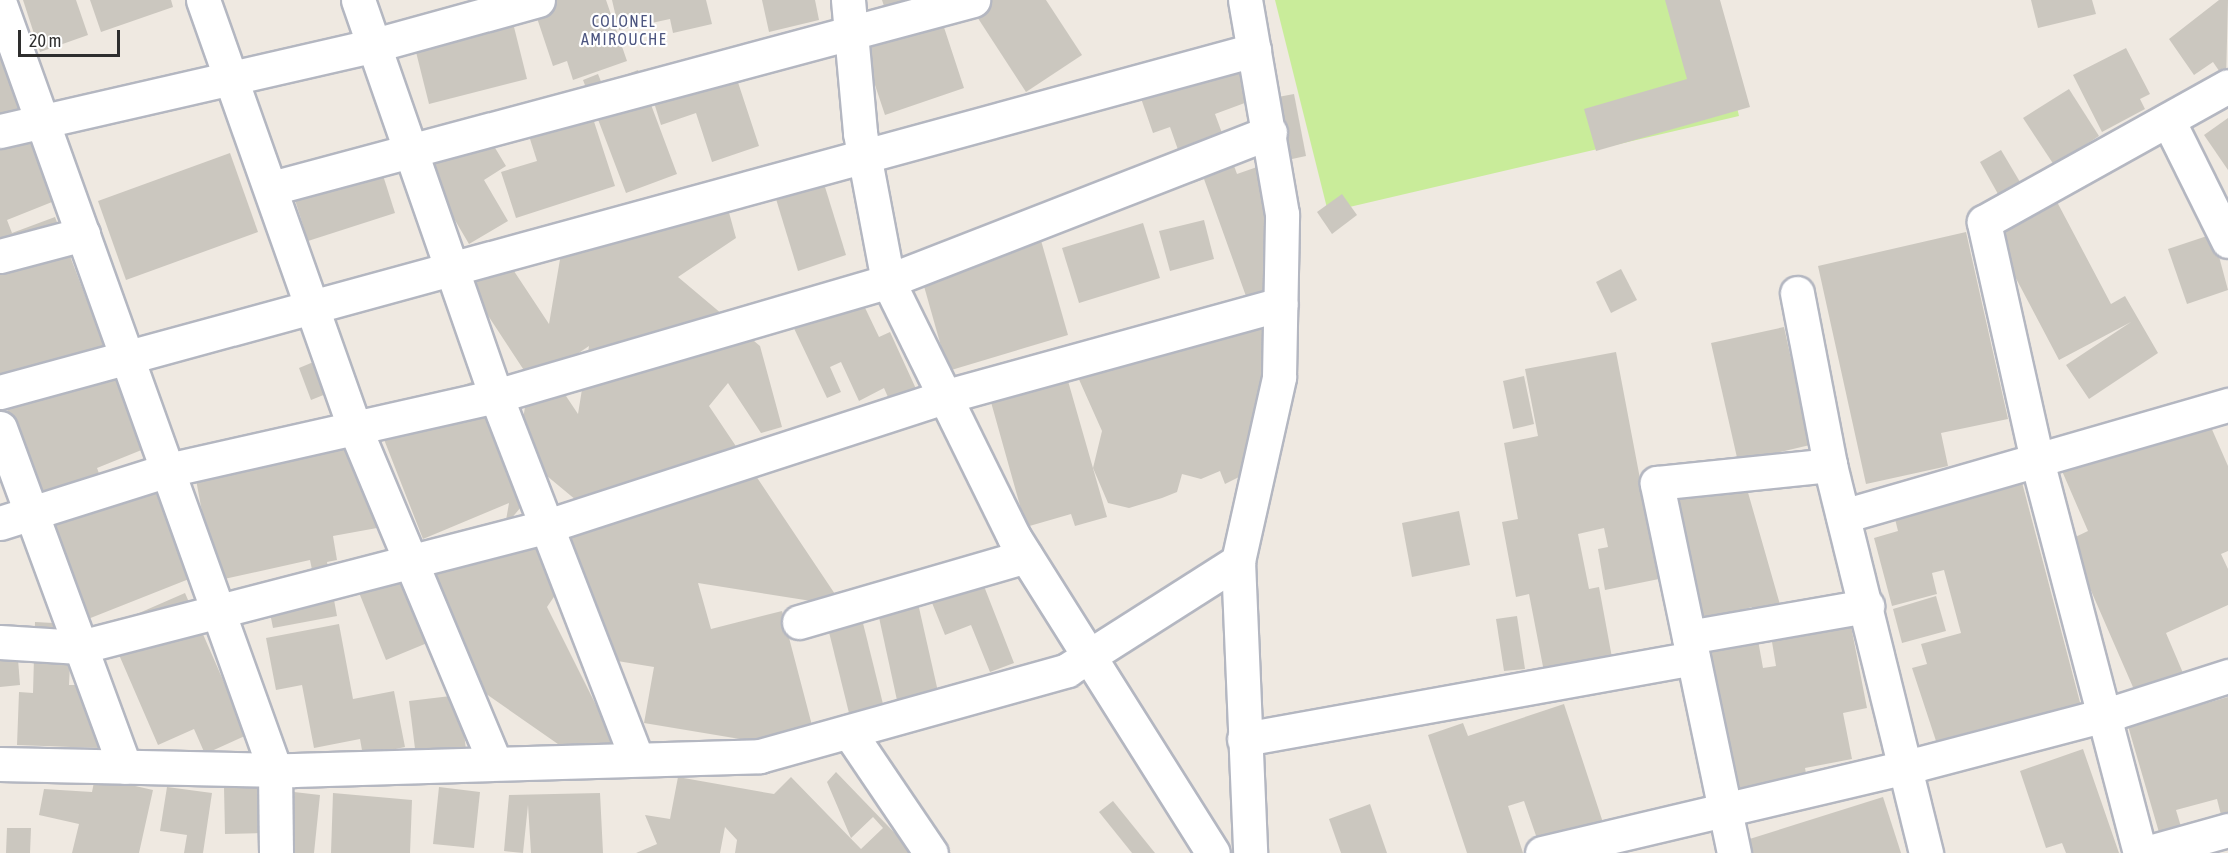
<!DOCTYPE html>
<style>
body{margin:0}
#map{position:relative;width:2228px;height:853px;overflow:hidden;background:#efe9e1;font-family:"Asap Condensed",sans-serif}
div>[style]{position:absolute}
.pitch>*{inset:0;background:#c9ec9a}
.building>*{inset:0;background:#cbc7bf}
.roads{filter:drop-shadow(2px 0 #b4b7c1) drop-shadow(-2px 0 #b4b7c1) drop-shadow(0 2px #b4b7c1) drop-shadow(0 -2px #b4b7c1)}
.minor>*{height:33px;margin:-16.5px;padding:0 16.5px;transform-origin:16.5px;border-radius:16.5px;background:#fff}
span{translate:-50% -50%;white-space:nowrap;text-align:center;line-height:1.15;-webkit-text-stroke:4.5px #fff;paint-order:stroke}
.neighbourhood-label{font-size:16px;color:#4d5680;letter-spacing:1.5px}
.scale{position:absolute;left:18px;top:30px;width:102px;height:27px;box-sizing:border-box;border:3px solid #2e2e2e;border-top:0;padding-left:8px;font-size:18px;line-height:21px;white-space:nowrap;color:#2e2e2e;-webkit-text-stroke:4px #fff;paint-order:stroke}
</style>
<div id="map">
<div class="pitch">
<div style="clip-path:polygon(1275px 0,1712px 0,1739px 116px,1328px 212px)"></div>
</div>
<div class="building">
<div style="clip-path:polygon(23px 0,76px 0,88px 35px,40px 52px)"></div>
<div style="clip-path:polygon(90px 0,171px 0,173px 7px,101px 32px)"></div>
<div style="clip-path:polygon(531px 0,606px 0,627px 61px,573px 80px,567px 61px,553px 66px)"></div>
<div style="clip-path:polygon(612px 0,706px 0,712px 24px,673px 33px,670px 19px,619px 30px)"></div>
<div style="clip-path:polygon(762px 0,815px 0,819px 20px,769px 32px)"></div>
<div style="clip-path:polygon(882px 0,935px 0,964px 88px,885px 115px,855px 25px,887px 15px)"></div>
<div style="clip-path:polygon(979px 0,1046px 0,1082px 55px,1026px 92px,970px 6px)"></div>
<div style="clip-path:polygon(1665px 0,1720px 0,1750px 107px,1596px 151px,1584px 109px,1687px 79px)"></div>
<div style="clip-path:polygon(2031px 0,2092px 0,2096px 14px,2038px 28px)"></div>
<div style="clip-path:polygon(2219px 0,2228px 0,2226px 81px,2213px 62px,2194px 75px,2169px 39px)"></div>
<div style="clip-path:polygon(508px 3px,527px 79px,429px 104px,410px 28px)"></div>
<div style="clip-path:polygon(1249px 40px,1269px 94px,1215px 114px,1237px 174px,1260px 166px,1300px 280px,1247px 299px,1204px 179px,1190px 184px,1170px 127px,1153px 133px,1135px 81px)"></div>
<div style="clip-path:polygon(2126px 48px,2150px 94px,2140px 99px,2145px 109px,2102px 132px,2073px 75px)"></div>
<div style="clip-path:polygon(727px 49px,759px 146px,712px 162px,696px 113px,661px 125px,646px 77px)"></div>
<div style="clip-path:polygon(0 55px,57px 200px,7px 220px,12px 233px,55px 217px,144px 449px,97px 468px,100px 476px,143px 459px,189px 579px,88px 619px,0 391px)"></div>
<div style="clip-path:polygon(638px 70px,677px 174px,626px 193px,583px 80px,598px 74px,602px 84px)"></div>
<div style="clip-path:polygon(2069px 89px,2099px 136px,2054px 165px,2023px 118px)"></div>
<div style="clip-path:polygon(1294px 94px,1306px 156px,1269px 164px,1257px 101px)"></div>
<div style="clip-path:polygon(586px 97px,615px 186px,516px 218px,501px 172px,537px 161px,523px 117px)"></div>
<div style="clip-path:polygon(2228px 118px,2228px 170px,2204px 135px)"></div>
<div style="clip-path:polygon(480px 123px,506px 166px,484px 180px,508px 221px,469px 244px,419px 159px)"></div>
<div style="clip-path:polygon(2001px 150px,2020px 182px,1998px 194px,1980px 162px)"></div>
<div style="clip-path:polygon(230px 153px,258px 232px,126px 280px,98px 201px)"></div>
<div style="clip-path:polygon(817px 161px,846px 255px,798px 271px,769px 176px)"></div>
<div style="clip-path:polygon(381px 169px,395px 213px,308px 241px,294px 197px)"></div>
<div style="clip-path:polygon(722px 187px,736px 238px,678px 277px,760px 346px,782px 427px,761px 433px,728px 383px,709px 406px,843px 606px,698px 583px,711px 629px,782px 611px,819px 752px,644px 723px,654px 667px,599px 658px,585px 590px,539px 551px,558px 591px,547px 607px,614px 741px,578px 758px,469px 682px,412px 567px,582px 505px,547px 476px,505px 526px,509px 503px,423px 539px,376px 419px,474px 381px,513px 479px,526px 401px,556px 381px,578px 414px,589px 346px,533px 384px,464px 279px,502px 253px,549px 324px,565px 230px)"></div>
<div style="clip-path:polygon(1342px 194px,1357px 215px,1332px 234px,1317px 212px)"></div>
<div style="clip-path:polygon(2056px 200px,2111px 304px,2125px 296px,2158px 353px,2089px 399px,2066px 365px,2131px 322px,2059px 360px,1992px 233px)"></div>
<div style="clip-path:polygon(1204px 220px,1214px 259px,1170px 271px,1159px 231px)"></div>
<div style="clip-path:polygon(1143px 223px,1160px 278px,1079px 303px,1062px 248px)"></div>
<div style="clip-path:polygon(1966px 232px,2008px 419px,1941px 433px,1948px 466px,1866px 484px,1818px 266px)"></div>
<div style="clip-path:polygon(2213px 234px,2228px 290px,2187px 304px,2168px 249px)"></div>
<div style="clip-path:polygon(1040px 237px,1068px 335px,948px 371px,920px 272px)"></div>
<div style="clip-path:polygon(1621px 269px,1637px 300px,1611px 313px,1596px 282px)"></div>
<div style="clip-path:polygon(857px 291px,879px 337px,890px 332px,917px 391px,891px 404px,884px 388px,859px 401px,841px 362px,830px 367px,841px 392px,827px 398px,791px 322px)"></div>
<div style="clip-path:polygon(1227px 309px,1285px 324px,1241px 476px,1225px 484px,1220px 471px,1201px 479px,1182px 474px,1177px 492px,1162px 498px,1129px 508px,1108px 503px,1093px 468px,1102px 431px,1077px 375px)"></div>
<div style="clip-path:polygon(1784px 327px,1810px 445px,1738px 462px,1711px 343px)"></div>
<div style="clip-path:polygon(1616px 352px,1659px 579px,1605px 590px,1598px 549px,1608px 547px,1604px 528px,1578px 534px,1589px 589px,1599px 587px,1613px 663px,1545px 677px,1529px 594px,1516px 597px,1502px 522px,1518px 519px,1504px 443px,1538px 436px,1525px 369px)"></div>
<div style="clip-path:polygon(323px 358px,336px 390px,311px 400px,299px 368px)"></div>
<div style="clip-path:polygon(1066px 374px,1107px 517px,1075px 526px,1071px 514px,1026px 527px,989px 395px)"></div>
<div style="clip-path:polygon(1524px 376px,1534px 424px,1513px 429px,1503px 381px)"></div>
<div style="clip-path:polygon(2200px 402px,2228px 466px,2228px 551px,2221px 554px,2228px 569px,2228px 605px,2166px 633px,2186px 680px,2139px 701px,2069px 540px,2088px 531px,2059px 464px)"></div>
<div style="clip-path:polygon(356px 414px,377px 528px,333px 536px,337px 560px,327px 562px,337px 616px,273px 628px,266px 593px,315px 584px,310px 560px,215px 581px,191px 453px,241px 444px,240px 436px)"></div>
<div style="clip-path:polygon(2019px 471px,2086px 725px,2005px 747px,1999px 724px,1936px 741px,1912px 668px,1927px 664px,1921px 644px,1961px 633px,1944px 570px,1932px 573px,1937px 594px,1892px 606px,1874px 538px,1898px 531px,1894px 515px)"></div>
<div style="clip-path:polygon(1745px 482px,1783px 615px,1756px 623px,1752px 607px,1702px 621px,1669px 503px)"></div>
<div style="clip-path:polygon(1459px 511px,1470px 565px,1412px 577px,1402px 523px)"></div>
<div style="clip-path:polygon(396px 551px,432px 641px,386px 660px,350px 570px)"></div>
<div style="clip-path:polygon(975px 563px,1014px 663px,990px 672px,971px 625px,945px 635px,924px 583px)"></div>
<div style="clip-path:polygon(915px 590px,941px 705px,900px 714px,875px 599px)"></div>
<div style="clip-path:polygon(185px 593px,247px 735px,205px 754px,194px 729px,158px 745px,107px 627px)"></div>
<div style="clip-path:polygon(1936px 596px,1946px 631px,1902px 643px,1893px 609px)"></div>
<div style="clip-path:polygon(859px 607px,884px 708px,850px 717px,825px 616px)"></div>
<div style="clip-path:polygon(1517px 616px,1525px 669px,1504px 671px,1496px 619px)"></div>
<div style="clip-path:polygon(1850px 621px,1867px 708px,1843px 713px,1852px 759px,1805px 768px,1812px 805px,1736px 818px,1703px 639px,1756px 629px,1763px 668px,1776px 666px,1771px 636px)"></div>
<div style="clip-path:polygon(35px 622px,72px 624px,69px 685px,100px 685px,98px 748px,17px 745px,19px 692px,33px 693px)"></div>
<div style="clip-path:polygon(339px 624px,353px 699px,394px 691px,405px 747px,363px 756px,360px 739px,314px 748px,302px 685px,276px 690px,266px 638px)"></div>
<div style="clip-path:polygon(16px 633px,20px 685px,0 687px,0 634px)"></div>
<div style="clip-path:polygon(459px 695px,467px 757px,417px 764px,409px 701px)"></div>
<div style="clip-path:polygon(2228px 697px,2228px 817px,2222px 819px,2217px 799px,2176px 810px,2185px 840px,2163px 846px,2128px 726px)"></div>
<div style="clip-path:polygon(1564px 704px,1613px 853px,1542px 853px,1524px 801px,1508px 806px,1523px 853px,1467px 853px,1428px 735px,1463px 723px,1468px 736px)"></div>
<div style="clip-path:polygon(2083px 749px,2119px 853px,2066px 853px,2062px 843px,2046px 848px,2020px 771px)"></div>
<div style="clip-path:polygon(836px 772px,914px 853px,735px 853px,737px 840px,725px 827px,720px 853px,636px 853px,657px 844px,645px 815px,670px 819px,678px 777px,774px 794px,791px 777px,861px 849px,883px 828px,873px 817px,851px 838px,827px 782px)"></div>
<div style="clip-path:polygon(95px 777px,153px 790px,139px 853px,72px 853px,79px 824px,39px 815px,44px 789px,92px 792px)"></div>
<div style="clip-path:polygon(264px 786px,264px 833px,225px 834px,224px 787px)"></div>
<div style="clip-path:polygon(167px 787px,212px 793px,203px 853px,184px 853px,187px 835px,160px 831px)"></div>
<div style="clip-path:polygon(439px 787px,480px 792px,474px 848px,433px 844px)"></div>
<div style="clip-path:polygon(294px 792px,320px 795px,314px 853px,287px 853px)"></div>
<div style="clip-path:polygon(333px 793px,412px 800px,410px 853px,331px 853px)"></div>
<div style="clip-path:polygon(600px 793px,603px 853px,531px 853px,528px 805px,523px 853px,504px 851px,509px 795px)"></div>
<div style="clip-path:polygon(1883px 797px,1901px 853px,1743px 853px,1740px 842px)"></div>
<div style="clip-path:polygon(1113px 801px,1155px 853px,1132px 853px,1099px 812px)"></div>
<div style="clip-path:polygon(1370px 804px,1387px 853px,1341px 853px,1329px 819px)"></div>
<div style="clip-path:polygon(7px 828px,31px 828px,30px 853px,6px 853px)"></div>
</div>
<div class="roads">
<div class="minor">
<div style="left:203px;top:0;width:452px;rotate:70.5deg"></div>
<div style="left:354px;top:426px;width:365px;rotate:67.3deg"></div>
<div style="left:358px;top:0;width:419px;rotate:70.8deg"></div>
<div style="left:496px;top:396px;width:389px;rotate:68.8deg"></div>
<div style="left:848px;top:0;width:134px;rotate:84.8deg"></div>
<div style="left:860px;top:133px;width:151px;rotate:79.3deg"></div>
<div style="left:888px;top:281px;width:285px;rotate:63.8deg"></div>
<div style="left:1014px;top:537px;width:373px;rotate:57.8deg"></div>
<div style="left:0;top:4px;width:814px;rotate:70.25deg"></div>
<div style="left:275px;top:770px;width:83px;rotate:89.3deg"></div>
<div style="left:2168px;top:120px;width:135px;rotate:63.6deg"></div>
<div style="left:0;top:131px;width:385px;rotate:-12.9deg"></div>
<div style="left:375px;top:45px;width:169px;rotate:-15.4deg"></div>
<div style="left:272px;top:188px;width:726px;rotate:-15.01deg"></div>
<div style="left:0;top:256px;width:86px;rotate:-14.8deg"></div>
<div style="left:1797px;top:293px;width:175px;rotate:79.1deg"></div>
<div style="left:0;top:392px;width:1300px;rotate:-15.26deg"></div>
<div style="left:0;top:428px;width:361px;rotate:69.8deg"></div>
<div style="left:1843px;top:516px;width:401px;rotate:-16.1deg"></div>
<div style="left:0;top:523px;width:176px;rotate:-17.5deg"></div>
<div style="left:168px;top:470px;width:336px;rotate:-12.7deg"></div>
<div style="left:496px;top:396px;width:409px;rotate:-16.3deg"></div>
<div style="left:888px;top:281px;width:410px;rotate:-21.3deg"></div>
<div style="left:1238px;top:561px;width:292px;rotate:87.6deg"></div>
<div style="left:799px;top:622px;width:236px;rotate:-16.2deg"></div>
<div style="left:1689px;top:637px;width:181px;rotate:-9.9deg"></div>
<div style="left:0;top:642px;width:80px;rotate:3.6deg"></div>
<div style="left:80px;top:647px;width:479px;rotate:-14.5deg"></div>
<div style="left:544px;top:527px;width:424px;rotate:-18deg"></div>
<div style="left:947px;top:396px;width:346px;rotate:-15.4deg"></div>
<div style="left:849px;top:732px;width:146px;rotate:55.9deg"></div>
<div style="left:1244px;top:739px;width:456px;rotate:-10.2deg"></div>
<div style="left:0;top:764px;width:294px;rotate:1.2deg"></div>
<div style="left:294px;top:770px;width:466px;rotate:-1.7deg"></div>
<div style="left:760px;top:756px;width:319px;rotate:-15.6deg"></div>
<div style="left:1067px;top:670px;width:203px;rotate:-32.5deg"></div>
<div style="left:1238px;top:561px;width:189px;rotate:-77.4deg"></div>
<div style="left:1279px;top:377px;width:163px;rotate:-88.9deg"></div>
<div style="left:1282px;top:214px;width:217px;rotate:-99.8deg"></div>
<div style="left:1542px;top:853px;width:386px;rotate:-13.3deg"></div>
<div style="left:1918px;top:764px;width:205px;rotate:-14.7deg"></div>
<div style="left:2116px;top:712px;width:118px;rotate:-17.8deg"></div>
<div style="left:1734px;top:853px;width:378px;rotate:-101.8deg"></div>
<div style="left:1657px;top:483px;width:174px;rotate:-5.9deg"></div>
<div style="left:1830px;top:465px;width:400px;rotate:76.1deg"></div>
<div style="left:2140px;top:853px;width:406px;rotate:-104.7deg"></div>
<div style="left:2037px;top:460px;width:244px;rotate:-102.6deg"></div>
<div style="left:1984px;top:222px;width:279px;rotate:-29.1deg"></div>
<div style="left:2146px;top:853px;width:85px;rotate:-15.7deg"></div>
</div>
</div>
<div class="neighbourhood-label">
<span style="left:624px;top:30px">COLONEL<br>AMIROUCHE</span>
</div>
<div class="scale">20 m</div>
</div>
